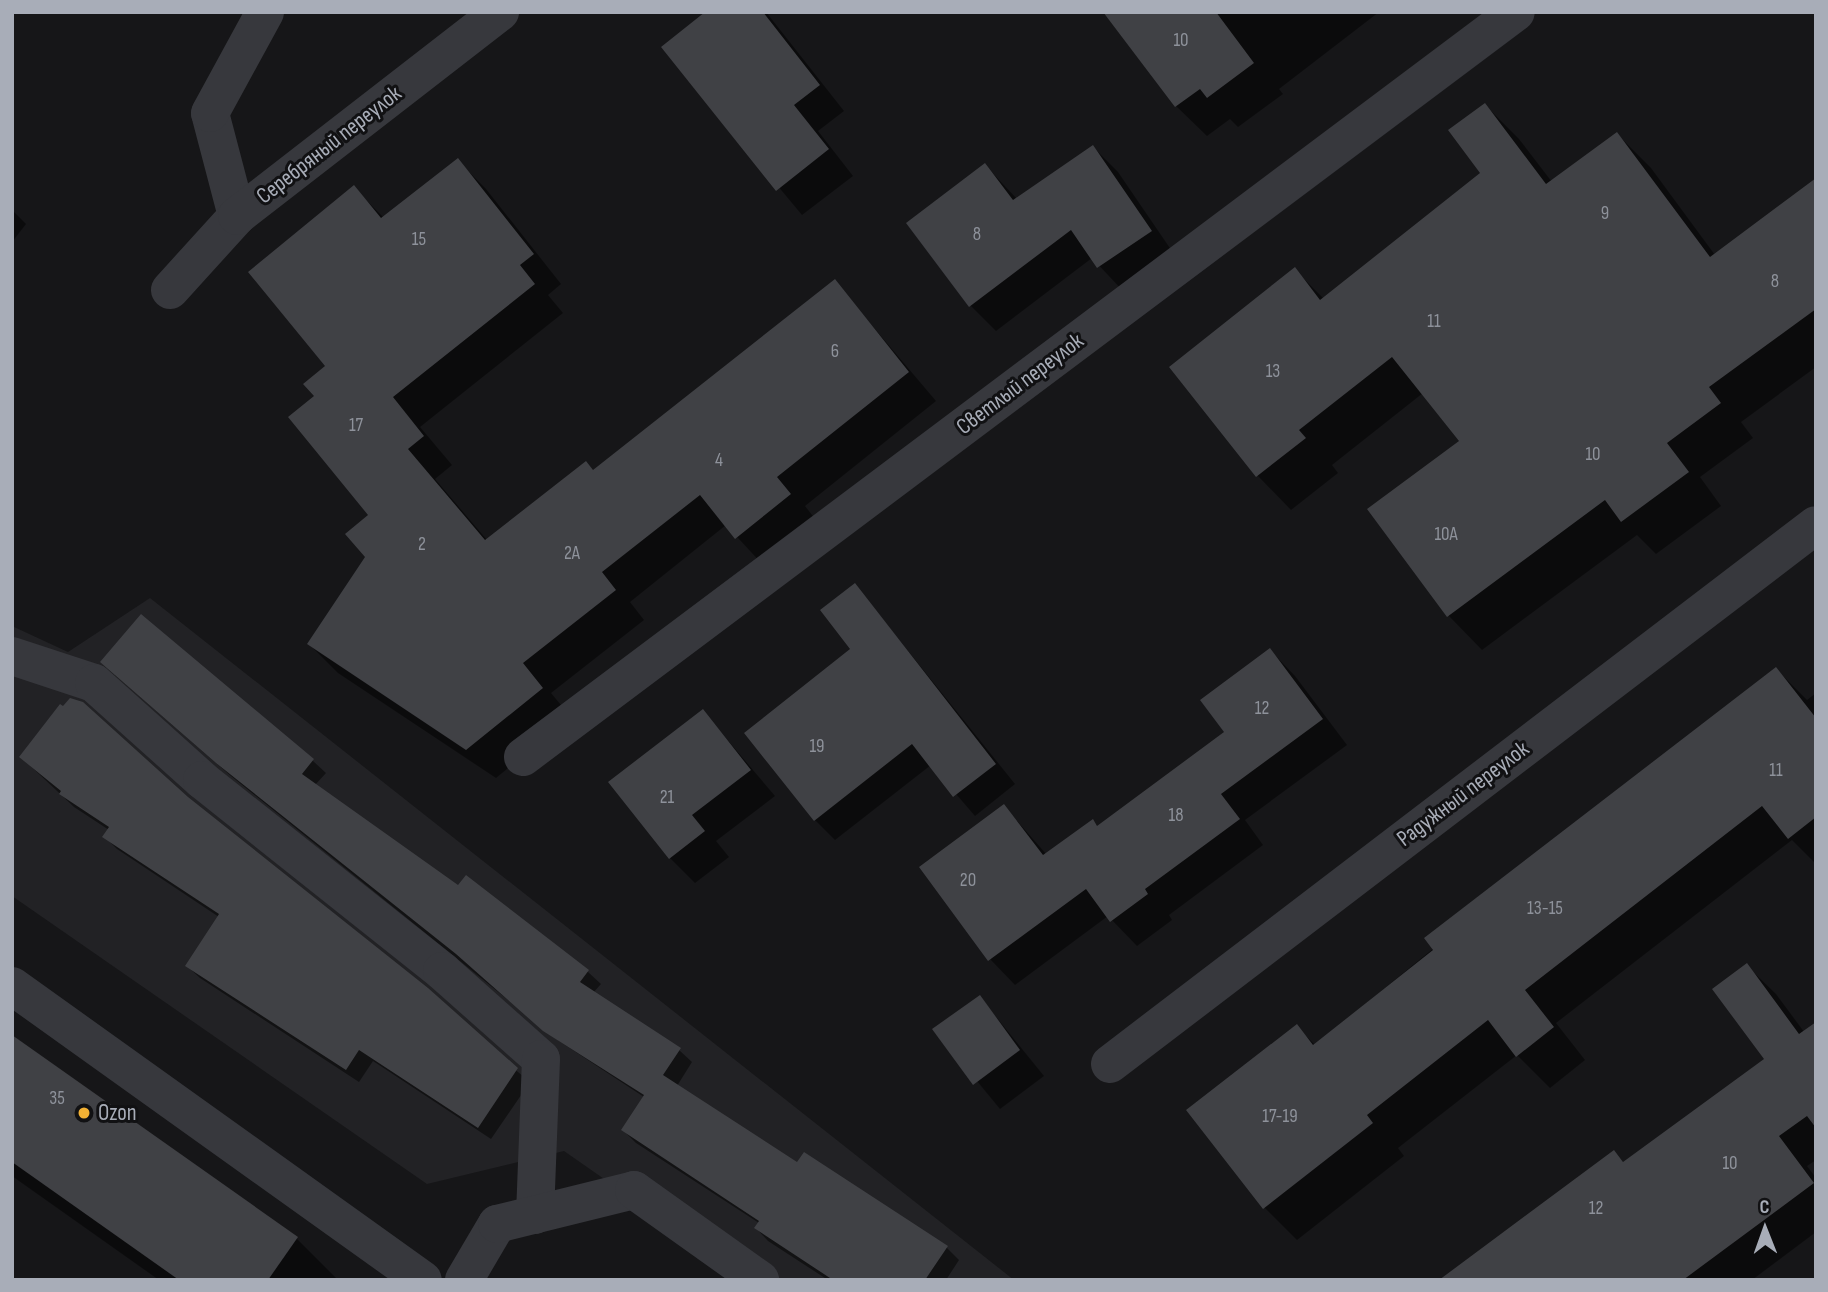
<!DOCTYPE html>
<meta charset="utf-8">
<style>
body{margin:0}
#map{position:relative;width:1828px;height:1292px;overflow:hidden;background:#161618;font-family:"Sofia Sans Condensed",sans-serif}
div>[style]{position:absolute}
.built>*{inset:0;background:#222225}
.shadow>*{inset:0;background:#0007}
.building>*{inset:0;background:#404145}
.minor>*{height:38px;margin:-19px;padding:0 19px;transform-origin:19px;border-radius:19px;background:#37383d}
.dots>*{width:19px;height:19px;translate:-50% -50%;box-sizing:border-box;border:4px solid #111113;border-radius:50%}
span{translate:-50% -50%;white-space:nowrap;text-align:center;line-height:1.15;-webkit-text-stroke:6px #111113;paint-order:stroke}
.number-label{font-size:19px;color:#8e929b}
.number-label span{-webkit-text-stroke-width:0}
.street-label{font-size:23px;color:#a8adb8}
.poi-label{font-size:23px;color:#a8adb8}
.left{translate:0 -50%;text-align:left}
.frame{position:absolute;inset:0;border:14px solid #a8adb8;pointer-events:none}
.north{position:absolute;left:1730px;top:1194px;width:70px;height:70px;-webkit-text-stroke:5px #111113;paint-order:stroke;rotate:359deg;font-size:19px;font-weight:700;line-height:28px;text-align:center;color:#a8adb8}
.north::after{content:'';display:block;margin:auto;width:24px;height:32px;background:#a8adb8;clip-path:polygon(50% 0,100% 100%,50% 72%,0 100%)}
</style>
<div id="map">
<div class="built">
<div style="clip-path:polygon(150px 598px,1014px 1280px,749px 1280px,564px 1151px,427px 1184px,12px 896px,12px 626px,68px 652px)"></div>
</div>
<div class="shadow">
<div style="clip-path:polygon(707px 12px,766px 12px,844px 111px,818px 131px,853px 176px,802px 215px,663px 48px)"></div>
<div style="clip-path:polygon(1103px 12px,1379px 12px,1279px 89px,1283px 94px,1238px 127px,1230px 119px,1207px 136px,1176px 106px)"></div>
<div style="clip-path:polygon(1485px 105px,1519px 139px,1552px 182px,1617px 134px,1651px 168px,1715px 255px,1816px 181px,1816px 367px,1741px 422px,1753px 438px,1700px 477px,1721px 506px,1656px 554px,1637px 535px,1482px 650px,1449px 616px,1369px 509px,1462px 441px,1423px 393px,1332px 465px,1338px 473px,1291px 510px,1258px 476px,1172px 367px,1295px 270px,1324px 299px,1483px 173px)"></div>
<div style="clip-path:polygon(1093px 147px,1118px 172px,1176px 257px,1124px 292px,1092px 258px,996px 331px,970px 305px,985px 165px,1017px 199px)"></div>
<div style="clip-path:polygon(457px 160px,486px 189px,561px 284px,548px 295px,563px 313px,420px 427px,452px 465px,435px 479px,487px 540px,594px 472px,835px 282px,936px 401px,805px 506px,819px 524px,765px 567px,726px 525px,630px 602px,644px 620px,551px 693px,571px 717px,496px 778px,338px 673px,309px 644px,367px 557px,371px 515px,316px 397px,327px 366px,354px 188px,384px 218px)"></div>
<div style="clip-path:polygon(12px 210px,26px 224px,12px 242px)"></div>
<div style="clip-path:polygon(855px 585px,1015px 784px,975px 816px,931px 765px,835px 840px,815px 820px,852px 649px)"></div>
<div style="clip-path:polygon(141px 617px,313px 761px,326px 773px,315px 785px,458px 888px,466px 878px,588px 972px,601px 984px,593px 993px,679px 1050px,692px 1062px,677px 1086px,798px 1164px,946px 1247px,959px 1260px,946px 1280px,828px 1280px,768px 1241px,756px 1228px,759px 1223px,636px 1143px,623px 1130px,644px 1097px,559px 1041px,231px 776px,115px 675px)"></div>
<div style="clip-path:polygon(1270px 650px,1295px 676px,1347px 745px,1245px 820px,1263px 845px,1169px 915px,1172px 920px,1137px 946px,1108px 916px,1015px 985px,990px 959px,1004px 806px,1047px 855px,1098px 827px,1227px 733px)"></div>
<div style="clip-path:polygon(1776px 669px,1807px 700px,1816px 693px,1816px 864px,1792px 840px,1556px 1023px,1585px 1060px,1550px 1088px,1517px 1055px,1398px 1148px,1404px 1156px,1297px 1240px,1265px 1208px,1188px 1110px,1296px 1026px,1315px 1045px)"></div>
<div style="clip-path:polygon(703px 711px,775px 796px,716px 841px,729px 857px,695px 883px,670px 858px)"></div>
<div style="clip-path:polygon(21px 757px,187px 798px,530px 1082px,491px 1139px,373px 1061px,359px 1082px,200px 978px,187px 966px,219px 917px,117px 849px,104px 836px,109px 830px,74px 807px)"></div>
<div style="clip-path:polygon(1746px 965px,1776px 994px,1816px 1048px,1816px 1160px,1807px 1166px,1816px 1178px,1816px 1232px,1752px 1280px,1466px 1280px,1614px 1153px,1624px 1163px,1767px 1060px)"></div>
<div style="clip-path:polygon(980px 997px,1044px 1076px,1000px 1109px,935px 1030px)"></div>
<div style="clip-path:polygon(12px 1037px,297px 1239px,338px 1280px,159px 1280px,12px 1176px)"></div>
</div>
<div class="building">
<div style="clip-path:polygon(705px 12px,763px 12px,820px 85px,794px 105px,829px 149px,776px 191px,661px 47px)"></div>
<div style="clip-path:polygon(1103px 12px,1216px 12px,1254px 63px,1207px 98px,1200px 89px,1175px 107px)"></div>
<div style="clip-path:polygon(1485px 103px,1546px 184px,1617px 132px,1710px 257px,1816px 178px,1816px 309px,1709px 387px,1721px 403px,1667px 443px,1689px 472px,1621px 522px,1605px 500px,1447px 617px,1367px 509px,1459px 441px,1392px 357px,1299px 430px,1306px 438px,1256px 477px,1169px 367px,1295px 267px,1320px 300px,1480px 173px,1448px 130px)"></div>
<div style="clip-path:polygon(1093px 145px,1152px 231px,1097px 268px,1071px 230px,969px 307px,906px 223px,985px 163px,1013px 200px)"></div>
<div style="clip-path:polygon(458px 158px,534px 254px,520px 265px,535px 284px,393px 397px,424px 436px,408px 449px,485px 540px,586px 461px,593px 470px,835px 279px,909px 372px,777px 477px,791px 494px,735px 539px,700px 495px,602px 572px,616px 590px,523px 663px,543px 688px,466px 750px,307px 644px,365px 557px,345px 534px,368px 515px,288px 417px,314px 396px,303px 384px,325px 366px,248px 272px,354px 185px,381px 218px)"></div>
<div style="clip-path:polygon(855px 583px,996px 764px,953px 797px,912px 744px,814px 821px,744px 733px,850px 649px,820px 610px)"></div>
<div style="clip-path:polygon(141px 614px,314px 759px,302px 774px,458px 885px,466px 875px,589px 970px,580px 982px,681px 1048px,663px 1075px,797px 1162px,804px 1152px,948px 1246px,925px 1280px,833px 1280px,754px 1228px,759px 1221px,621px 1130px,644px 1095px,543px 1031px,456px 954px,216px 763px,100px 662px)"></div>
<div style="clip-path:polygon(1270px 648px,1323px 719px,1221px 794px,1240px 819px,1145px 889px,1148px 894px,1110px 922px,1086px 889px,988px 961px,919px 867px,1004px 804px,1043px 855px,1093px 819px,1097px 826px,1224px 732px,1200px 700px)"></div>
<div style="clip-path:polygon(1776px 667px,1816px 718px,1816px 817px,1788px 839px,1762px 806px,1525px 990px,1554px 1027px,1516px 1057px,1488px 1020px,1367px 1115px,1373px 1123px,1263px 1209px,1186px 1110px,1297px 1024px,1313px 1045px,1433px 950px,1424px 938px)"></div>
<div style="clip-path:polygon(70px 698px,83px 702px,188px 797px,428px 988px,518px 1068px,478px 1128px,359px 1050px,346px 1070px,185px 966px,219px 914px,102px 837px,109px 827px,59px 794px,61px 791px,19px 757px,60px 704px,63px 706px)"></div>
<div style="clip-path:polygon(703px 709px,751px 770px,692px 815px,705px 831px,669px 859px,608px 782px)"></div>
<div style="clip-path:polygon(1747px 963px,1799px 1034px,1816px 1022px,1816px 1128px,1807px 1116px,1779px 1136px,1814px 1183px,1683px 1280px,1439px 1280px,1614px 1150px,1623px 1162px,1764px 1059px,1712px 989px)"></div>
<div style="clip-path:polygon(980px 995px,1020px 1050px,973px 1085px,932px 1029px)"></div>
<div style="clip-path:polygon(12px 1035px,298px 1237px,268px 1280px,179px 1280px,12px 1162px)"></div>
</div>
<div class="minor">
<div style="left:237px;top:216px;width:106px;rotate:-104.7deg"></div>
<div style="left:210px;top:113px;width:115px;rotate:-61.4deg"></div>
<div style="left:170px;top:290px;width:100px;rotate:-47.8deg"></div>
<div style="left:237px;top:216px;width:333px;rotate:-37.8deg"></div>
<div style="left:12px;top:656px;width:86px;rotate:18.2deg"></div>
<div style="left:94px;top:683px;width:145px;rotate:41.9deg"></div>
<div style="left:202px;top:780px;width:307px;rotate:38.5deg"></div>
<div style="left:442px;top:971px;width:132px;rotate:41.6deg"></div>
<div style="left:541px;top:1059px;width:156px;rotate:92.2deg"></div>
<div style="left:523px;top:757px;width:1241px;rotate:-36.88deg"></div>
<div style="left:12px;top:986px;width:505px;rotate:35.58deg"></div>
<div style="left:1110px;top:1064px;width:888px;rotate:-37.36deg"></div>
<div style="left:464px;top:1280px;width:65px;rotate:-59.5deg"></div>
<div style="left:497px;top:1224px;width:141px;rotate:-13.9deg"></div>
<div style="left:634px;top:1190px;width:155px;rotate:35.5deg"></div>
</div>
<div class="dots">
<div style="left:84px;top:1113px;background:#f2b134"></div>
</div>
<div class="number-label">
<span style="left:1181px;top:41px">10</span>
<span style="left:1605px;top:214px">9</span>
<span style="left:977px;top:235px">8</span>
<span style="left:419px;top:240px">15</span>
<span style="left:1775px;top:282px">8</span>
<span style="left:1434px;top:322px">11</span>
<span style="left:835px;top:352px">6</span>
<span style="left:1273px;top:372px">13</span>
<span style="left:356px;top:426px">17</span>
<span style="left:1593px;top:455px">10</span>
<span style="left:719px;top:461px">4</span>
<span style="left:1446px;top:535px">10А</span>
<span style="left:422px;top:545px">2</span>
<span style="left:572px;top:554px">2А</span>
<span style="left:1262px;top:709px">12</span>
<span style="left:817px;top:747px">19</span>
<span style="left:1776px;top:771px">11</span>
<span style="left:667px;top:798px">21</span>
<span style="left:1176px;top:816px">18</span>
<span style="left:968px;top:881px">20</span>
<span style="left:1545px;top:909px">13-15</span>
<span style="left:57px;top:1099px">35</span>
<span style="left:1280px;top:1117px">17-19</span>
<span style="left:1730px;top:1164px">10</span>
<span style="left:1596px;top:1209px">12</span>
</div>
<div class="street-label">
<span style="left:329px;top:145px;rotate:-38deg">Серебряный переулок</span>
<span style="left:1020px;top:384px;rotate:-37deg">Светлый переулок</span>
<span style="left:1463px;top:794px;rotate:-37deg">Радужный переулок</span>
</div>
<div class="poi-label">
<span class="left" style="left:98px;top:1113px">Ozon</span>
</div>
<div class="frame"></div>
<div class="north">С</div>
</div>
